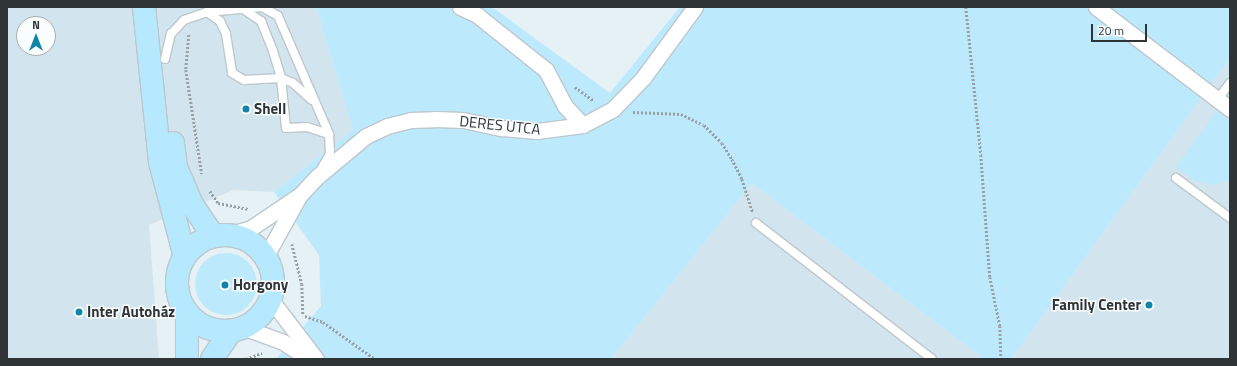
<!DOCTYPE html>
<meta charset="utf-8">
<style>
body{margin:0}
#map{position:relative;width:1237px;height:366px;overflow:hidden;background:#e6f1f6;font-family:"Titillium Web",sans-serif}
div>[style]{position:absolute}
.built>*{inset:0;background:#d2e4ed}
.green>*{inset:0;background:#bde9fd}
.round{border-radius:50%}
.path>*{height:2.5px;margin-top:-1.25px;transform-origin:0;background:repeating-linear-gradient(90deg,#98a0a4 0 2px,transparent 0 4px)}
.roads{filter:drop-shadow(1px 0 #bcc8cd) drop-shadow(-1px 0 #bcc8cd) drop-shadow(0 1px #bcc8cd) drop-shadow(0 -1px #bcc8cd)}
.lane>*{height:8px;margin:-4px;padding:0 4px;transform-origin:4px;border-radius:4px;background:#fff}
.street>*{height:15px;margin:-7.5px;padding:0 7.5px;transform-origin:7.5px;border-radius:7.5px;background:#fff}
.primary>*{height:22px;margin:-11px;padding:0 11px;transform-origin:11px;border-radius:11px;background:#b6e9fe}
.primary>.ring{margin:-11px;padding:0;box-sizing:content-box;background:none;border:22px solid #b6e9fe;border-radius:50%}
.dots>*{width:11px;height:11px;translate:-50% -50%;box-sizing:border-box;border:2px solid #fafdfe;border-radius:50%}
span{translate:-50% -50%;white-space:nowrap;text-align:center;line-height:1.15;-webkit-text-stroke:3px #fafdfe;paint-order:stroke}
.poi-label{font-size:15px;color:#2f3436;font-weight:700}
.left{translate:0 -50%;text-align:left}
.right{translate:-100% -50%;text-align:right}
.street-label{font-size:15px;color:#2f3436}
.frame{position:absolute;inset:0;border:8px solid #2f3436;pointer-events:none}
.north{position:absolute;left:16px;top:16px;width:40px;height:40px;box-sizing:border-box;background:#fafdfe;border:1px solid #a9adae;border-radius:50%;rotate:0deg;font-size:11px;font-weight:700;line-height:16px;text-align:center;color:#2f3436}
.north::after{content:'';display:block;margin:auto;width:14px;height:18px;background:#0f85aa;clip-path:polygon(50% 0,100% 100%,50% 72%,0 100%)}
.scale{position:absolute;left:1091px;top:24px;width:56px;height:18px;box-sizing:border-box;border:2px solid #2f3436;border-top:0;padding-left:5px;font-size:12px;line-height:14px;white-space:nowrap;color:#2f3436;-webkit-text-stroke:3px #fafdfe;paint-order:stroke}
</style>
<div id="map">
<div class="built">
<div style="clip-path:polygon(evenodd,7px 7px,316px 7px,353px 130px,274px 192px,234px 190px,149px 225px,159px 359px,7px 359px,7px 7px,24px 24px,48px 24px,48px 48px,24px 48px,24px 24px)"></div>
<div style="clip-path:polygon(1230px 58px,1230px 359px,1011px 359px)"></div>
<div style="clip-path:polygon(752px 183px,984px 359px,611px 359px)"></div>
</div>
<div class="green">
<div style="clip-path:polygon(316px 7px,492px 7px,610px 93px,680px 7px,1230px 7px,1230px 58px,1011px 359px,984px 359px,752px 183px,611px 359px,276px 359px,321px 306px,319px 255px,274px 192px,353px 130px)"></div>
<div style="clip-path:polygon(1217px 111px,1230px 120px,1230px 180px,1211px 185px,1194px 180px,1176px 167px)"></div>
<div class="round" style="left:195px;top:253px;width:62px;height:62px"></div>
</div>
<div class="path">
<div style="left:966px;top:7px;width:149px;rotate:84.2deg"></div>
<div style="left:981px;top:155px;width:122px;rotate:85.8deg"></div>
<div style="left:990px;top:277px;width:50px;rotate:78.5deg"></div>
<div style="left:1000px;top:326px;width:33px;rotate:88deg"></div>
<div style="left:189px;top:35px;width:35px;rotate:95deg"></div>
<div style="left:186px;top:70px;width:105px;rotate:81.3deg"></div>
<div style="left:575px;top:87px;width:24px;rotate:36deg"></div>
<div style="left:633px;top:112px;width:48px;rotate:2.4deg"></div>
<div style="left:681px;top:114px;width:25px;rotate:26deg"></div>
<div style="left:704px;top:125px;width:25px;rotate:45deg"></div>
<div style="left:722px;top:143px;width:19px;rotate:58deg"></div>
<div style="left:732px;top:159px;width:22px;rotate:63deg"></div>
<div style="left:742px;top:179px;width:35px;rotate:72deg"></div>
<div style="left:210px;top:191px;width:14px;rotate:56deg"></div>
<div style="left:218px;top:203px;width:31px;rotate:11deg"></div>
<div style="left:292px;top:244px;width:41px;rotate:76deg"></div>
<div style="left:302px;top:284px;width:30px;rotate:88deg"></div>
<div style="left:305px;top:316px;width:19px;rotate:18deg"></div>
<div style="left:323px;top:322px;width:64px;rotate:35.4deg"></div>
<div style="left:246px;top:359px;width:17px;rotate:-21deg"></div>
</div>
<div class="roads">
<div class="lane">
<div style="left:243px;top:9px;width:22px;rotate:34deg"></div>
<div style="left:261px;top:21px;width:32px;rotate:68deg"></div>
<div style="left:273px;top:51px;width:28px;rotate:73deg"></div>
<div style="left:281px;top:78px;width:50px;rotate:84.3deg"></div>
<div style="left:286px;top:128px;width:21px;rotate:-3deg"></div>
<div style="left:307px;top:127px;width:23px;rotate:18deg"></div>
<div style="left:207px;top:12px;width:16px;rotate:35deg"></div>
<div style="left:220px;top:21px;width:14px;rotate:65deg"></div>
<div style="left:226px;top:34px;width:39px;rotate:81deg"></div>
<div style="left:232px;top:73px;width:14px;rotate:30deg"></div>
<div style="left:244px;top:80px;width:37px;rotate:-3deg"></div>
<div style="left:281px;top:78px;width:13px;rotate:23deg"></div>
<div style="left:293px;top:83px;width:25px;rotate:42deg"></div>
<div style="left:165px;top:59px;width:26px;rotate:-77deg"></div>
<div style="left:171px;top:34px;width:19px;rotate:-47deg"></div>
<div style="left:184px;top:20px;width:24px;rotate:-19deg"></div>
<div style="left:207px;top:12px;width:55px;rotate:-5.2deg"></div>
<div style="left:262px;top:7px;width:18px;rotate:29deg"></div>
<div style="left:278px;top:16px;width:129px;rotate:66.6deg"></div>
<div style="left:329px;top:134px;width:20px;rotate:87deg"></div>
<div style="left:330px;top:154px;width:16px;rotate:120deg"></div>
<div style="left:1218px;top:99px;width:20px;rotate:-53deg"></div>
<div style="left:1176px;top:178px;width:67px;rotate:36.5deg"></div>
<div style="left:756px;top:223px;width:222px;rotate:37.7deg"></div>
</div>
<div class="street">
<div style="left:460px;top:7px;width:19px;rotate:25deg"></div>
<div style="left:477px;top:15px;width:88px;rotate:38.6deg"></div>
<div style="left:546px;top:70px;width:41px;rotate:62.2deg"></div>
<div style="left:565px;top:106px;width:26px;rotate:47deg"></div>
<div style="left:1096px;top:7px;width:168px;rotate:37.3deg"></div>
<div style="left:227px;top:235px;width:25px;rotate:-16deg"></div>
<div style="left:251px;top:228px;width:59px;rotate:-34deg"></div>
<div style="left:300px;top:195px;width:26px;rotate:-47deg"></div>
<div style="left:318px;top:176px;width:62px;rotate:-39.8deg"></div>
<div style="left:366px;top:136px;width:23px;rotate:-25deg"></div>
<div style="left:387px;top:126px;width:25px;rotate:-14deg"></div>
<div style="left:411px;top:120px;width:24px;rotate:-2deg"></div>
<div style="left:435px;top:119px;width:28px;rotate:2deg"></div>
<div style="left:463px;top:120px;width:40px;rotate:12deg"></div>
<div style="left:502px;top:128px;width:35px;rotate:5deg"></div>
<div style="left:537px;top:131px;width:46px;rotate:-7.4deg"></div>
<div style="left:583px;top:125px;width:34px;rotate:-28deg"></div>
<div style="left:613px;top:109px;width:43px;rotate:-45.9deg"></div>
<div style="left:643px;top:78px;width:88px;rotate:-53.8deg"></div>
<div style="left:266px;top:256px;width:66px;rotate:-61.1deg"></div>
<div style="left:271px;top:300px;width:74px;rotate:52.7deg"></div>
<div style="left:245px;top:328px;width:40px;rotate:20.2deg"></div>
<div style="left:283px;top:342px;width:31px;rotate:33deg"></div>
</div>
<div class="primary">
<div style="left:144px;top:7px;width:156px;rotate:84.1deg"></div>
<div style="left:160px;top:162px;width:98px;rotate:75.3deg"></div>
<div style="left:173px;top:143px;width:24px;rotate:83deg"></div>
<div style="left:176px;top:167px;width:39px;rotate:67deg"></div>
<div style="left:191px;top:203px;width:40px;rotate:56deg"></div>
<div class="ring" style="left:177px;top:235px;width:74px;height:74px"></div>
<div style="left:187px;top:313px;width:46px;rotate:90deg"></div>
<div style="left:212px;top:359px;width:34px;rotate:-56deg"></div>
</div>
</div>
<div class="dots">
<div style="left:246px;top:109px;background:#0f85aa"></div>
<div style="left:225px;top:285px;background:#0f85aa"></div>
<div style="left:1149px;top:305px;background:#0f85aa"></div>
<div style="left:79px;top:312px;background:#0f85aa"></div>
</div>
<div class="poi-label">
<span class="left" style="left:254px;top:109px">Shell</span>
<span class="left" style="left:233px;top:285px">Horgony</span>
<span class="right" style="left:1141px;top:305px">Family Center</span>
<span class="left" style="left:87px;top:312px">Inter Autoház</span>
</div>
<div class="street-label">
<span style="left:500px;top:125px;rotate:6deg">DERES UTCA</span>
</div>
<div class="frame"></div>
<div class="north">N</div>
<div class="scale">20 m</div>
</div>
